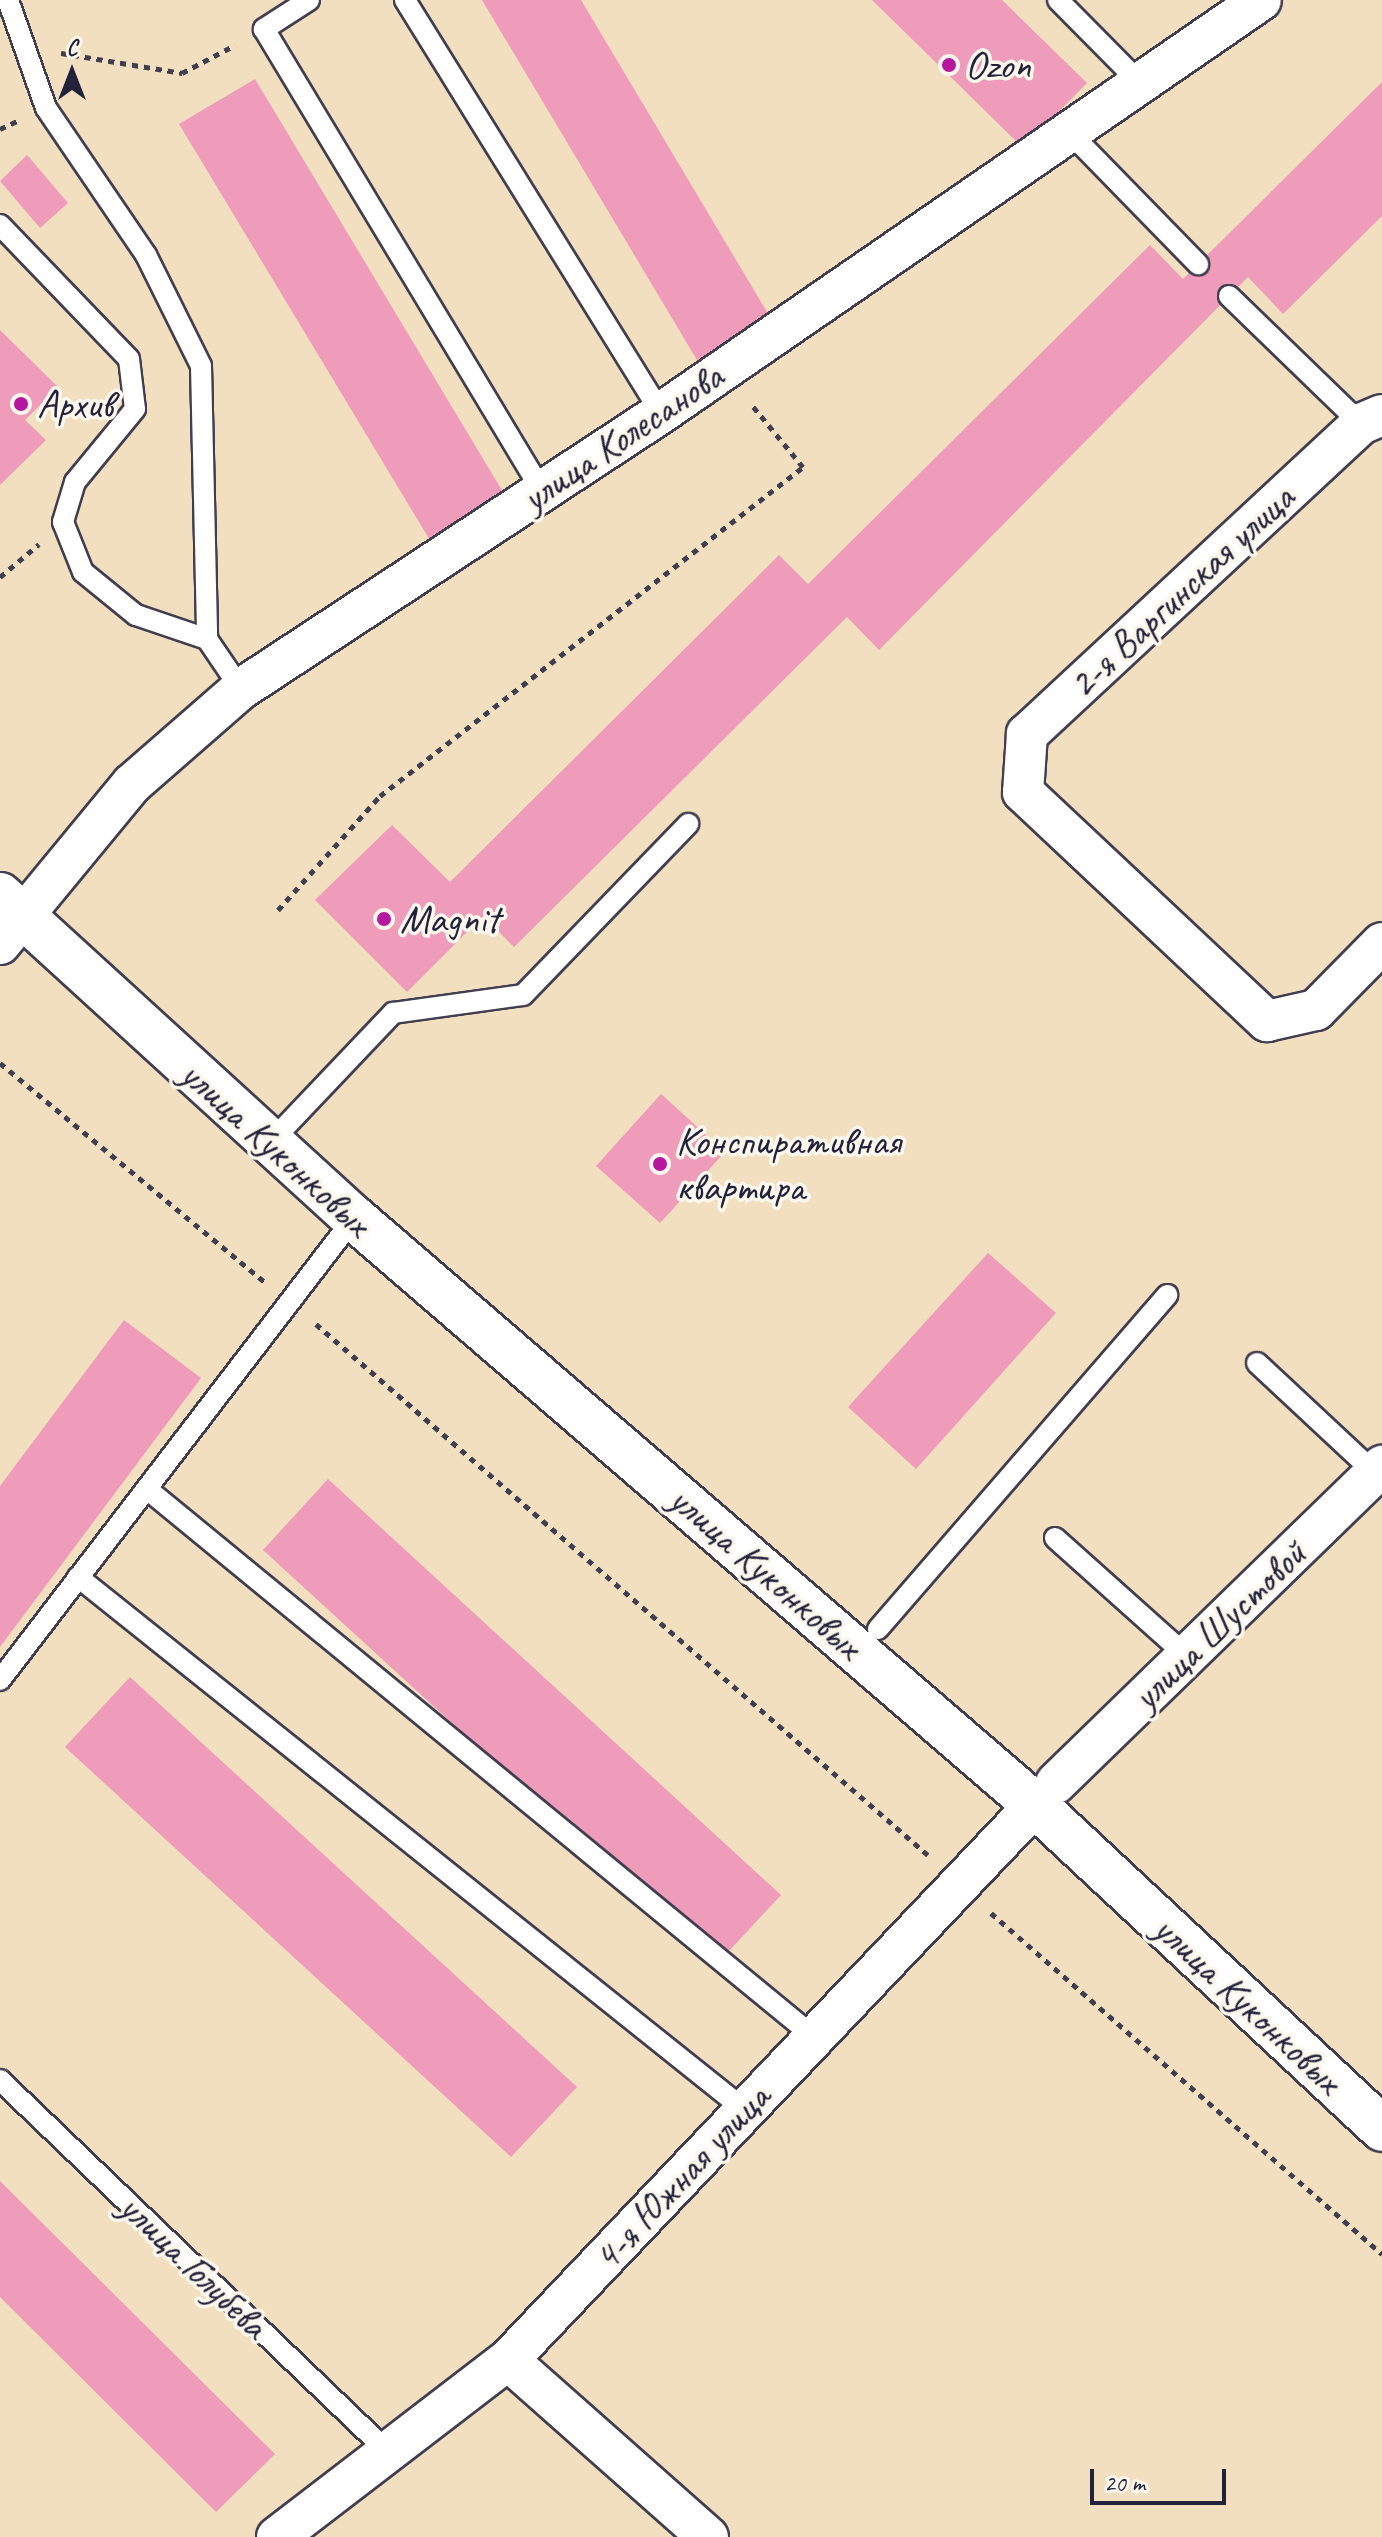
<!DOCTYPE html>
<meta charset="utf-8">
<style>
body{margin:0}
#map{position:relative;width:1382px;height:2537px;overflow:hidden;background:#f2dfc0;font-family:Caveat,sans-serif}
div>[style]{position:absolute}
.building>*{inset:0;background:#ef9bba}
.path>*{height:5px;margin-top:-2.5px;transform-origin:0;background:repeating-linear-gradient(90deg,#413e4f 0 6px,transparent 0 12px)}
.roads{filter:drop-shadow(2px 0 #413e4f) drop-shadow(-2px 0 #413e4f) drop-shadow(0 2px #413e4f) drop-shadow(0 -2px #413e4f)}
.lane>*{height:20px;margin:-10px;padding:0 10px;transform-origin:10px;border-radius:10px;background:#fff}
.street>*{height:40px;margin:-20px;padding:0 20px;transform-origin:20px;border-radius:20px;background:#fff}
.primary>*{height:44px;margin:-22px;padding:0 22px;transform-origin:22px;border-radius:22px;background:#fff}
.dots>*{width:22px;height:22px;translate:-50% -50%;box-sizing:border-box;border:4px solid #fbf7ec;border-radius:50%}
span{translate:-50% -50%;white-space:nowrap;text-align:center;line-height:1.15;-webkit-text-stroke:7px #fbf7ec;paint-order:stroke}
.poi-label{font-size:40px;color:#22223b}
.left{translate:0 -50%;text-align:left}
.street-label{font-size:40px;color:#22223b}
.north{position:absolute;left:32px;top:32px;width:80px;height:80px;-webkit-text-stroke:6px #fbf7ec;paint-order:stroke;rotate:0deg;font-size:22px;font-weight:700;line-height:32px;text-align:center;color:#22223b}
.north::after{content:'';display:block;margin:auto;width:28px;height:36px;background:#22223b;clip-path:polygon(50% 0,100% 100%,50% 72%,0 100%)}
.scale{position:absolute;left:1090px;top:2469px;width:136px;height:36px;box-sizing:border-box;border:4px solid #22223b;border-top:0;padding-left:10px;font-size:24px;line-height:28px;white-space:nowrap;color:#22223b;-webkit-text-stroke:6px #fbf7ec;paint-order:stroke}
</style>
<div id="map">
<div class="building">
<div style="clip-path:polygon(482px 0,581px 0,773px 322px,700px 365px)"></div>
<div style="clip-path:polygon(872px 0,1002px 0,1087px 83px,1023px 148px)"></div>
<div style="clip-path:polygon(255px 79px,506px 497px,431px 542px,179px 124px)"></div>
<div style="clip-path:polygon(1382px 82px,1382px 216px,1283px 314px,1248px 277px,879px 650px,847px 617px,514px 947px,483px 916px,407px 992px,315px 900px,392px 825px,450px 882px,779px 555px,808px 584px,1150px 245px,1183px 279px)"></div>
<div style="clip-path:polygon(27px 155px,68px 203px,40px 228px,0 181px)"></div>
<div style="clip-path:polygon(0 330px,58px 387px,25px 420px,46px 440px,0 485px)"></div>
<div style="clip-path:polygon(661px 1094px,725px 1152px,660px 1223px,596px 1166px)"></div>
<div style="clip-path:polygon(988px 1253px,1056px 1313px,916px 1469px,848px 1407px)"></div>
<div style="clip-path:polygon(124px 1320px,201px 1378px,0 1647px,0 1486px)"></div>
<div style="clip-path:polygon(328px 1479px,781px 1895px,716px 1965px,263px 1550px)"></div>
<div style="clip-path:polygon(130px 1677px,577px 2087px,511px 2157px,65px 1747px)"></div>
<div style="clip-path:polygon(0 2181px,275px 2454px,216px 2512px,0 2297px)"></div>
</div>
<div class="path">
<div style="left:61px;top:53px;width:123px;rotate:9.4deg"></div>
<div style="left:182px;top:73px;width:60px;rotate:-27.8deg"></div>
<div style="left:0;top:129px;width:19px;rotate:-25deg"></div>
<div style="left:0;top:577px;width:51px;rotate:-40.2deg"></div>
<div style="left:278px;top:910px;width:153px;rotate:-48.2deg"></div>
<div style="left:380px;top:796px;width:536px;rotate:-37.87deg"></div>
<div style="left:803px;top:467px;width:82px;rotate:-129.5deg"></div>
<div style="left:0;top:1063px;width:344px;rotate:39.6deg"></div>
<div style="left:316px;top:1324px;width:810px;rotate:40.95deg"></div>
<div style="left:991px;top:1913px;width:519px;rotate:41.09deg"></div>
</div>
<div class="roads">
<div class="lane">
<div style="left:8px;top:0;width:114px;rotate:70.6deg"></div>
<div style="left:46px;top:108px;width:178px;rotate:55.8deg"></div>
<div style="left:146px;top:255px;width:124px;rotate:63.6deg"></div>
<div style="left:201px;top:366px;width:273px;rotate:88.7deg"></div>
<div style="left:207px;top:639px;width:60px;rotate:55.8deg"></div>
<div style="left:309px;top:0;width:54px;rotate:147.2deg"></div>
<div style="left:264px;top:29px;width:539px;rotate:58.96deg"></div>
<div style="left:405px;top:0;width:486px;rotate:58.2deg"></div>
<div style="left:1058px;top:0;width:117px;rotate:45.3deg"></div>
<div style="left:1069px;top:132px;width:185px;rotate:45.7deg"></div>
<div style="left:0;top:225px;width:186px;rotate:46.1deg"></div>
<div style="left:129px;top:359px;width:50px;rotate:83.2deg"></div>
<div style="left:135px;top:409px;width:94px;rotate:129.4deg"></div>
<div style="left:75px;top:482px;width:42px;rotate:106.7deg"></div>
<div style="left:63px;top:522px;width:54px;rotate:68.2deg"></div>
<div style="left:83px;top:572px;width:68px;rotate:39.1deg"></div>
<div style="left:136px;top:615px;width:75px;rotate:18.7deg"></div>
<div style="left:1229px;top:296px;width:184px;rotate:44.1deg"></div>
<div style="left:281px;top:1131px;width:163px;rotate:-46.5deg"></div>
<div style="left:393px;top:1013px;width:131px;rotate:-7.9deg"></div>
<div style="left:523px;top:995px;width:238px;rotate:-46deg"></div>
<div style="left:1257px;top:1363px;width:161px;rotate:43deg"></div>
<div style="left:147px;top:1489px;width:862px;rotate:39.4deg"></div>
<div style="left:1055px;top:1538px;width:177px;rotate:41.8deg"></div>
<div style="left:78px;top:1577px;width:854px;rotate:38.63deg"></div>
<div style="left:878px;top:1629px;width:442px;rotate:-49.1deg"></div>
<div style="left:0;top:1680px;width:582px;rotate:-52.54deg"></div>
<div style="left:0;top:2080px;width:538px;rotate:43.79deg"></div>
</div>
<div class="street">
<div style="left:1382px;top:415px;width:23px;rotate:157deg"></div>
<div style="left:1361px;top:424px;width:456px;rotate:137.1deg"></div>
<div style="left:1027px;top:734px;width:58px;rotate:93.9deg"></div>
<div style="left:1023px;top:792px;width:335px;rotate:43.2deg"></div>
<div style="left:1267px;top:1021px;width:50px;rotate:-12.7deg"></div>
<div style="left:1316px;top:1010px;width:94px;rotate:-45.4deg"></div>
<div style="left:0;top:944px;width:207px;rotate:-50.5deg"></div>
<div style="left:132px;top:784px;width:145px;rotate:-41.1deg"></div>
<div style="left:241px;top:689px;width:503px;rotate:-33.31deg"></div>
<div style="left:661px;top:413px;width:728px;rotate:-34.54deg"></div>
<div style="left:1056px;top:1783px;width:455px;rotate:-44.2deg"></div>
<div style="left:508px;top:2360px;width:267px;rotate:41.5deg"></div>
<div style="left:277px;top:2537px;width:291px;rotate:-37.5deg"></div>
<div style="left:508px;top:2360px;width:765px;rotate:-46.48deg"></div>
</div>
<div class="primary">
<div style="left:0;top:895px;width:479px;rotate:42.4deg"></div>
<div style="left:354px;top:1218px;width:899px;rotate:40.76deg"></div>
<div style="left:1035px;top:1805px;width:475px;rotate:43deg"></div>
</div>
</div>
<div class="dots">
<div style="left:949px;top:65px;background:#b5179e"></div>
<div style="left:21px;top:404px;background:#b5179e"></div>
<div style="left:384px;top:919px;background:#b5179e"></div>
<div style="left:660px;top:1164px;background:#b5179e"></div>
</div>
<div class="poi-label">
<span class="left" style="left:965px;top:65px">Ozon</span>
<span class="left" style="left:37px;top:404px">Архив</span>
<span class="left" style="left:400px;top:919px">Magnit</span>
<span class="left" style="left:676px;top:1164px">Конспиративная<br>квартира</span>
</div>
<div class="street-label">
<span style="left:622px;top:437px;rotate:-34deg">улица Колесанова</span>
<span style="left:1181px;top:591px;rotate:-43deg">2-я Варгинская улица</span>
<span style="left:276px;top:1148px;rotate:42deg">улица Куконковых</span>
<span style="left:766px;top:1572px;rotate:41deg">улица Куконковых</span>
<span style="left:1219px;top:1625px;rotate:-44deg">улица Шустовой</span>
<span style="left:1248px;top:2004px;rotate:43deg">улица Куконковых</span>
<span style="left:681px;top:2177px;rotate:-47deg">4-я Южная улица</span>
<span style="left:194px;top:2266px;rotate:44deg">улица Голубева</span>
</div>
<div class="north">С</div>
<div class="scale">20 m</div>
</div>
